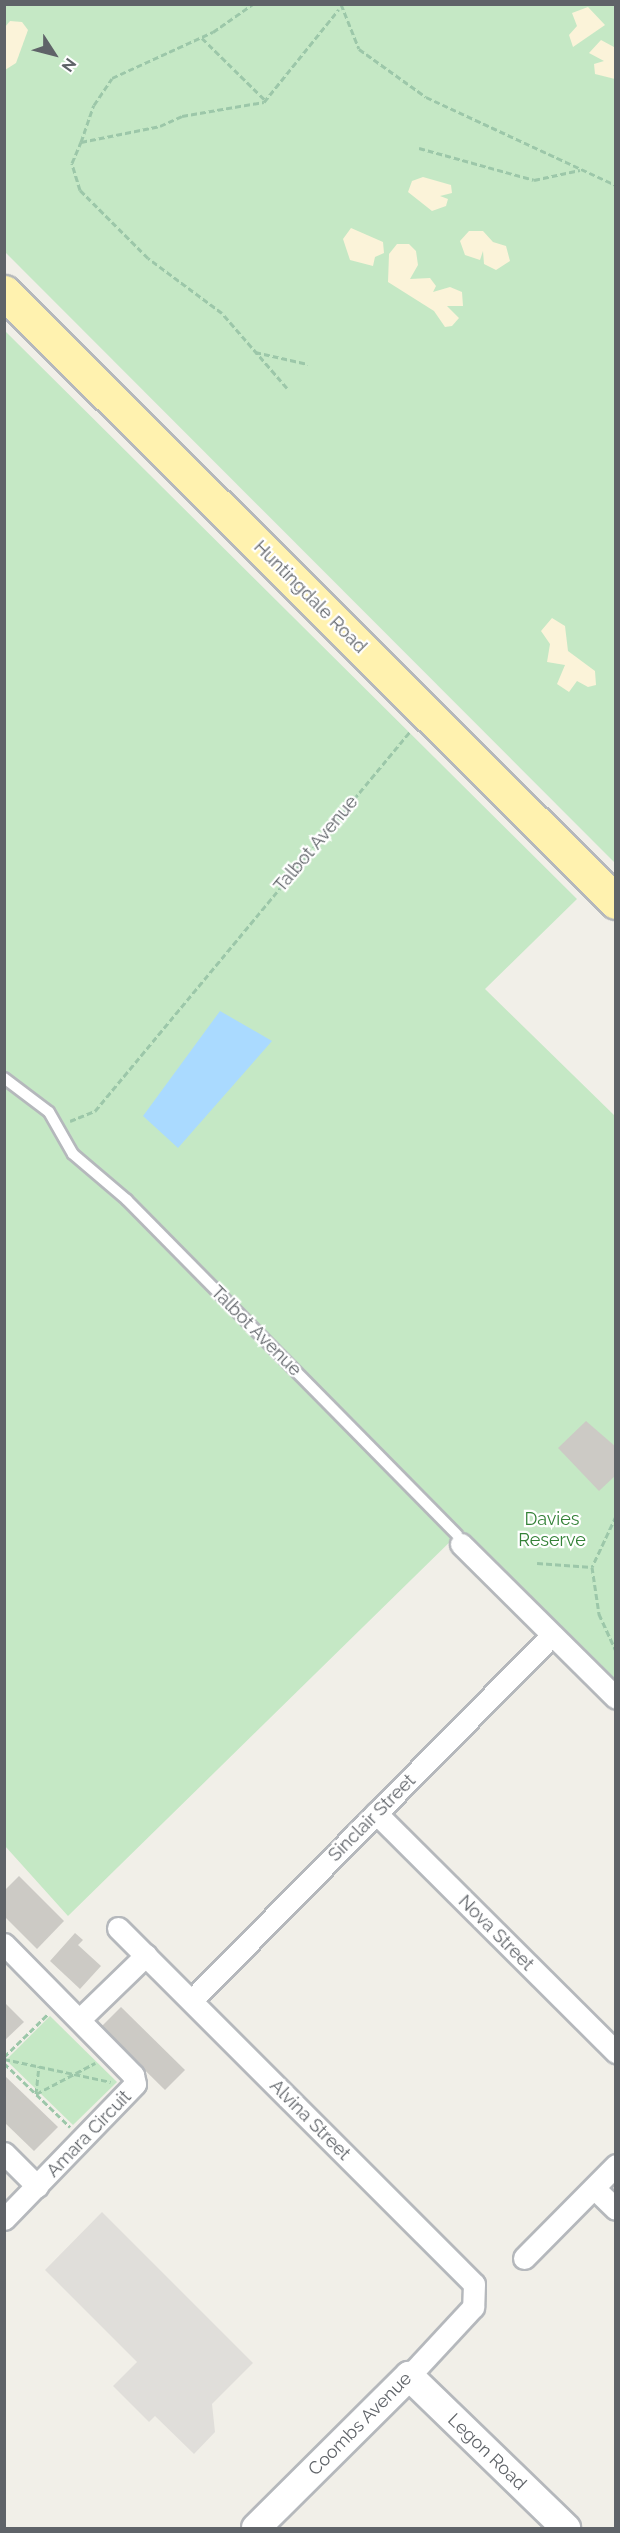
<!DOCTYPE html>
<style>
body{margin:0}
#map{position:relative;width:620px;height:2533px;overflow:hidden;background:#f1efe8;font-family:Raleway,sans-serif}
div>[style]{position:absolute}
.industrial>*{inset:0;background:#e0deda}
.green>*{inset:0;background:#c5e8c5}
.sand>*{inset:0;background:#fbf3d9}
.water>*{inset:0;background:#aadaff}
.building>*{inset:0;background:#cccac5}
.path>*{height:3px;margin-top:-1.5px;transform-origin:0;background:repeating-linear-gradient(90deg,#9cc7a9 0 6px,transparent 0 9px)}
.roads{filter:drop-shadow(2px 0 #b5b8bc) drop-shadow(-2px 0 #b5b8bc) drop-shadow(0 2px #b5b8bc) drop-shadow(0 -2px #b5b8bc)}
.lane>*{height:10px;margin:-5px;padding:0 5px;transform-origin:5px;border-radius:5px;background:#fff}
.street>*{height:21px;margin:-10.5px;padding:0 10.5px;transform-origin:10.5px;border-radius:10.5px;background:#fff}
.secondary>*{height:28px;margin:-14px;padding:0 14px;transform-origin:14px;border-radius:14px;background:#fff}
.primary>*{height:33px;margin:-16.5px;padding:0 16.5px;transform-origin:16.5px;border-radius:16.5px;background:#fff2af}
span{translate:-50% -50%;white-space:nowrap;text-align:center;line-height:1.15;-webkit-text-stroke:4.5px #fff;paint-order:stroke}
.street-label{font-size:18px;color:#5f6368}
.park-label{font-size:18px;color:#348238}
.frame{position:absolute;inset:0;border:6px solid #5f6368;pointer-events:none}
.north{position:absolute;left:24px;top:24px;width:60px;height:60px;-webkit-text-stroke:4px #fff;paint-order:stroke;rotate:126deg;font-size:16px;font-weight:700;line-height:24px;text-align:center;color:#5f6368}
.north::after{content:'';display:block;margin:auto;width:21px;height:27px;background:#5f6368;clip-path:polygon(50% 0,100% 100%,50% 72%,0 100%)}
</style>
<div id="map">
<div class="industrial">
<div style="clip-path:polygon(102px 2212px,253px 2363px,212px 2404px,215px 2432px,194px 2454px,155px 2416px,149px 2422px,113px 2386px,137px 2362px,45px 2270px)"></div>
</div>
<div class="green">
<div style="clip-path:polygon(4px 5px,615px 5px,615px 863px,5px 252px)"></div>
<div style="clip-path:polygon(5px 331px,577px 899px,485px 989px,616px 1117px,615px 1683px,461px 1531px,68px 1916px,5px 1846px)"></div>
<div style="clip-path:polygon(50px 2016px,117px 2082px,73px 2125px,6px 2060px)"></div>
</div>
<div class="sand">
<div style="clip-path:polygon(588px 7px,605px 25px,573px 47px,569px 35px,577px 26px,572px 13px)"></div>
<div style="clip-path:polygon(10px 21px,22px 22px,28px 30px,16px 63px,5px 70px,5px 27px)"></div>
<div style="clip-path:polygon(601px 40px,614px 47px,615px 79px,595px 74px,594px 64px,604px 61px,589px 53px)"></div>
<div style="clip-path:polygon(423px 177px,451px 185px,452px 193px,440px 196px,448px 199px,446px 206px,432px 211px,408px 192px,412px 181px)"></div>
<div style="clip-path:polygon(351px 228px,383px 242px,384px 253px,375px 257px,373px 266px,350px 260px,343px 239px)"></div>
<div style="clip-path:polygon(469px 231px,483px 231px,493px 242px,506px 246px,510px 261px,496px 270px,484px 264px,483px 251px,480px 260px,465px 255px,460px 241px)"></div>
<div style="clip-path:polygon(397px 244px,409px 244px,416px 251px,418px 265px,410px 279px,430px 278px,436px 286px,433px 292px,450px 287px,462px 292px,463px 306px,447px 306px,459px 318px,452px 326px,445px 327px,434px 311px,388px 282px,389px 254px)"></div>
<div style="clip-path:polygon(552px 618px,565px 626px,568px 651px,595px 671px,596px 685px,588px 687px,577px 681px,569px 692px,557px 684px,565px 665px,547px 662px,550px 644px,541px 631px)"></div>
</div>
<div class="water">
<div style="clip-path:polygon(220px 1011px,272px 1041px,178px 1148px,143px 1116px)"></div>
</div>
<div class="building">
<div style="clip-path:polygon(586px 1421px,616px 1447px,616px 1475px,599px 1491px,558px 1448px)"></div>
<div style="clip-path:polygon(19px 1876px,64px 1921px,37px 1949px,4px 1916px,4px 1891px)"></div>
<div style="clip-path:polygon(75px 1933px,83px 1940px,78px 1945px,101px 1966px,80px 1989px,50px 1961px)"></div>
<div style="clip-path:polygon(4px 2002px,24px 2022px,4px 2041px)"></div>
<div style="clip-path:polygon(121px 2007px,185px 2070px,165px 2090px,101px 2027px)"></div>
<div style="clip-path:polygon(4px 2075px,58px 2127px,34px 2151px,4px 2122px)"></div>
</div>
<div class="path">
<div style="left:341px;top:4px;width:48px;rotate:68.2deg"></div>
<div style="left:359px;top:49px;width:82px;rotate:35.6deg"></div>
<div style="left:426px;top:97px;width:209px;rotate:24.9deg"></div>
<div style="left:202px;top:38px;width:90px;rotate:44.5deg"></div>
<div style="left:81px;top:142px;width:39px;rotate:-71deg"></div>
<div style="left:94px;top:105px;width:32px;rotate:-56deg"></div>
<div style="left:112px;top:78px;width:111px;rotate:-24.5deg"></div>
<div style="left:213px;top:32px;width:49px;rotate:-35deg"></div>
<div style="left:419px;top:148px;width:119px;rotate:15.5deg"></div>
<div style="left:534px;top:180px;width:47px;rotate:-12.3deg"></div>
<div style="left:255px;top:352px;width:54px;rotate:12.8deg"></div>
<div style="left:287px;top:388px;width:99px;rotate:-130.9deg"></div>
<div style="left:222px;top:313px;width:92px;rotate:-143.4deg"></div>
<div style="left:148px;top:258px;width:96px;rotate:-135deg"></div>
<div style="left:80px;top:190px;width:28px;rotate:-107deg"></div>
<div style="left:72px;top:163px;width:23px;rotate:-67deg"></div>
<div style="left:81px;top:142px;width:81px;rotate:-11.4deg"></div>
<div style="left:160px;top:126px;width:24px;rotate:-24deg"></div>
<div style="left:182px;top:116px;width:83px;rotate:-9.7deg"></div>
<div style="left:264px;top:102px;width:119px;rotate:-51.1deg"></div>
<div style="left:70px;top:1121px;width:27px;rotate:-22deg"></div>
<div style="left:95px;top:1111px;width:494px;rotate:-50.3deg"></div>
<div style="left:616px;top:1516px;width:56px;rotate:115.2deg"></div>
<div style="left:592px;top:1567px;width:48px;rotate:81.5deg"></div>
<div style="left:599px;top:1614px;width:41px;rotate:65.3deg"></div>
<div style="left:537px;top:1563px;width:55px;rotate:4.2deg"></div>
<div style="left:4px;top:2057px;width:62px;rotate:-44.3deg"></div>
<div style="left:4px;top:2059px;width:109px;rotate:12.1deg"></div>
<div style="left:4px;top:2063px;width:92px;rotate:44.1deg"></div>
<div style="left:36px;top:2094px;width:67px;rotate:-27.7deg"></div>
<div style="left:36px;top:2094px;width:28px;rotate:-84deg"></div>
</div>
<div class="roads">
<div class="lane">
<div style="left:4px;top:1078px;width:56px;rotate:37.1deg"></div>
<div style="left:49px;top:1112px;width:48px;rotate:60.3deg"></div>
<div style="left:73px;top:1154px;width:71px;rotate:40.4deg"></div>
<div style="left:127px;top:1200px;width:470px;rotate:45.4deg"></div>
</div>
<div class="street">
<div style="left:461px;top:1544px;width:218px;rotate:44.8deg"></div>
<div style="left:376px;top:1813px;width:339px;rotate:44.9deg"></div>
<div style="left:118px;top:1928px;width:503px;rotate:45deg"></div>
<div style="left:474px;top:2284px;width:23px;rotate:92deg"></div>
<div style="left:473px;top:2307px;width:94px;rotate:132.8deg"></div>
<div style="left:4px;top:1944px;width:184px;rotate:45.4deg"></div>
<div style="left:133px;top:2075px;width:9px;rotate:77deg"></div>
<div style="left:135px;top:2084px;width:188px;rotate:134.1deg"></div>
<div style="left:191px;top:2001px;width:514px;rotate:-45.39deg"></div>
<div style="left:80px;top:2019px;width:92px;rotate:-44.1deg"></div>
<div style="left:4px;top:2153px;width:47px;rotate:45deg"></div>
<div style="left:594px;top:2188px;width:30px;rotate:44deg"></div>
<div style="left:524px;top:2258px;width:131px;rotate:-45.3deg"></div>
</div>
<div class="secondary">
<div style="left:256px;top:2528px;width:216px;rotate:-44.8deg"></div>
<div style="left:409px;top:2376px;width:219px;rotate:44.1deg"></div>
</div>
<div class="primary">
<div style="left:4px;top:292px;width:864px;rotate:44.91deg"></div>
</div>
</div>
<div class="street-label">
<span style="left:310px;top:597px;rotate:45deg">Huntingdale Road</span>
<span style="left:316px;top:844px;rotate:-50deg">Talbot Avenue</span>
<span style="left:256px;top:1331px;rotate:45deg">Talbot Avenue</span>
<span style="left:372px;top:1818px;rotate:-45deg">Sinclair Street</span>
<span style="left:496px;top:1933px;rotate:45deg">Nova Street</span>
<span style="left:310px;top:2120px;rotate:45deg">Alvina Street</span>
<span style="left:89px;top:2134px;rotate:-46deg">Amara Circuit</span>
<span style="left:360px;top:2424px;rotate:-45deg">Coombs Avenue</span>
<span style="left:487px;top:2452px;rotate:44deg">Legon Road</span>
</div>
<div class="park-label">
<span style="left:552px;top:1530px">Davies<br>Reserve</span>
</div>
<div class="frame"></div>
<div class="north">N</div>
</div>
